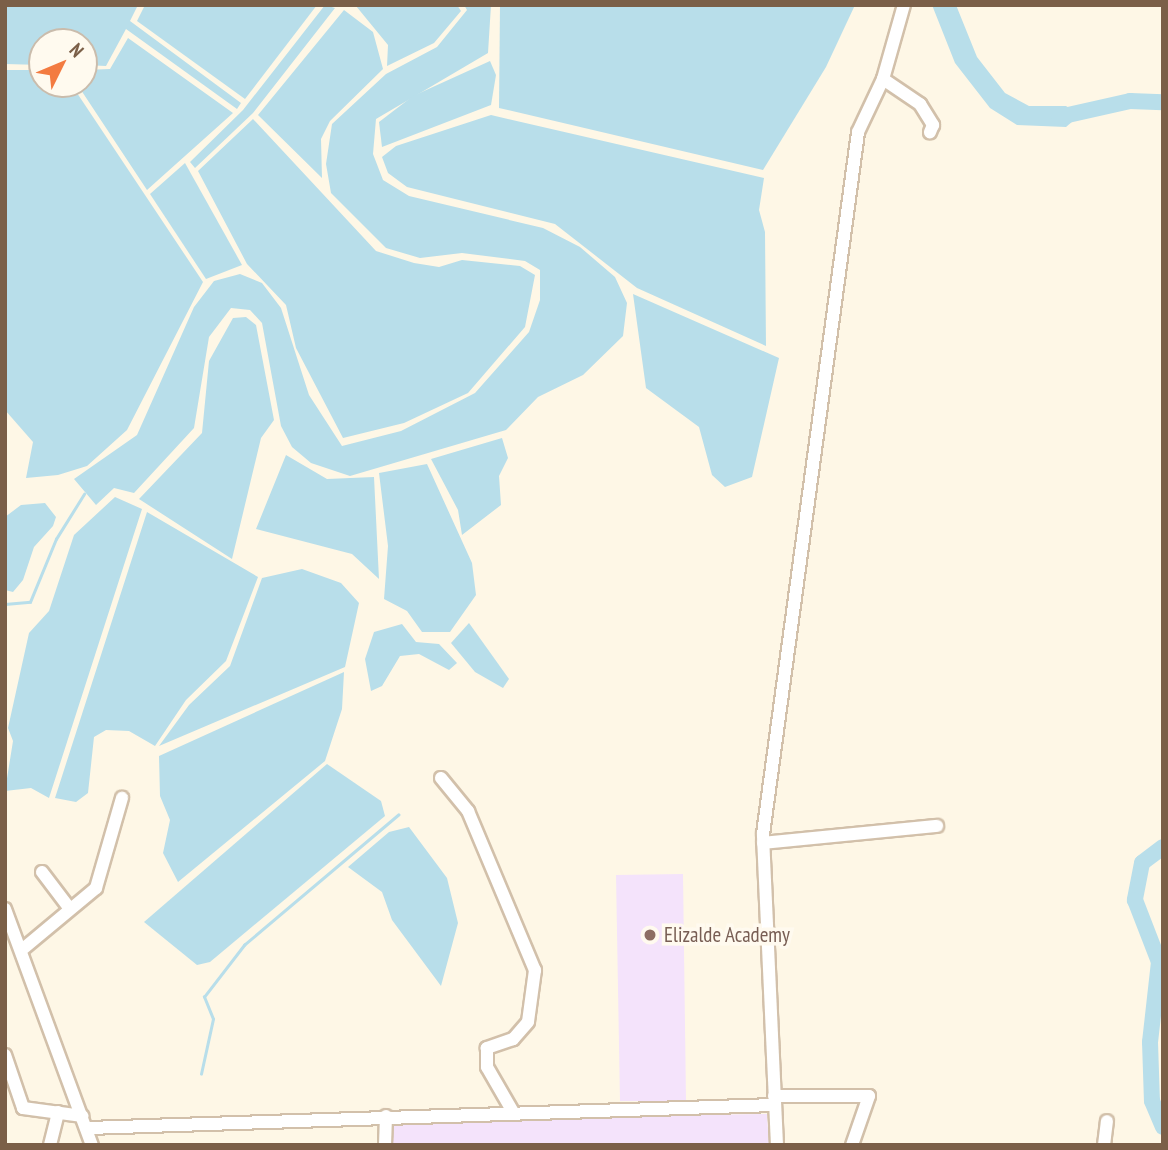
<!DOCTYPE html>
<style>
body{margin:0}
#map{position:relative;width:1168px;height:1150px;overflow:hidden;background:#fef7e6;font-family:"PT Sans Narrow",sans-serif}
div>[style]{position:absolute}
.education>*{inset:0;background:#f4e3fb}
.water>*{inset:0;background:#b8deea}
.stream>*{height:2.5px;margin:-1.25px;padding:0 1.25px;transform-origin:1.25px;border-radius:1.25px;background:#b8deea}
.river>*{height:16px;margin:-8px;padding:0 8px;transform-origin:8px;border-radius:8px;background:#b8deea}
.roads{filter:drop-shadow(2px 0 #d2c0aa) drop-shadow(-2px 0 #d2c0aa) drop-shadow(0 2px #d2c0aa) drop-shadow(0 -2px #d2c0aa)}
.minor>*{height:12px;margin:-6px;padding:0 6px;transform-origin:6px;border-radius:6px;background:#fff}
.dots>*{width:19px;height:19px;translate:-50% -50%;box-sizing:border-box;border:4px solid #fffaef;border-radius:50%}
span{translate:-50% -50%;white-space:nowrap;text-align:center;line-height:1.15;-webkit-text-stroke:7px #fffaef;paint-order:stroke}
.education-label{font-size:21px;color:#785e54}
.left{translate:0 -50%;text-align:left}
.frame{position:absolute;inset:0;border:7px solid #7b5f48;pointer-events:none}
.north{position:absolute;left:28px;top:28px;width:70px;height:70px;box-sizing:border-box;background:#fffaef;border:2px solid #cabcac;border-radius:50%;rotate:47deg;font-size:19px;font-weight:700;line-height:28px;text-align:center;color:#7b5f48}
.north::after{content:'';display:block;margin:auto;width:24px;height:32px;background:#f37b41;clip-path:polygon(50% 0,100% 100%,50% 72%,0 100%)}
</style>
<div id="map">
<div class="education">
<div style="clip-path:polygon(683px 874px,686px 1101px,620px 1101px,616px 875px)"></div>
<div style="clip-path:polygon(767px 1114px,769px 1145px,392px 1145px,392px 1119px)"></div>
</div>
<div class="water">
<div style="clip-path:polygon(5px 5px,138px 5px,130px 21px,241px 103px,237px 109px,126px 29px,106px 66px,84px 65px,84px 42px,42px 42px,42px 65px,5px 64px)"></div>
<div style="clip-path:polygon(145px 5px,317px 5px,245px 99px,137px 21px)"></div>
<div style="clip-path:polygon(325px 5px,335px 8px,253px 113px,195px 168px,190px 162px,243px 110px)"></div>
<div style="clip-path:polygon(457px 5px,461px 11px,434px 43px,387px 66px,388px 45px,356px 6px)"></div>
<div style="clip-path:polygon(464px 5px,491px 5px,488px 53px,376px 119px,373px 154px,383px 180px,409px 196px,543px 228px,580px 247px,615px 277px,627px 303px,623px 336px,583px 375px,538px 397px,506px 430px,350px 476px,311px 463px,292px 447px,281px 426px,262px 323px,250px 310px,231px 308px,209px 337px,194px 428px,134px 493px,114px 488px,96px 505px,74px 479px,137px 435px,194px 307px,214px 281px,240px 274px,262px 283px,281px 308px,309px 395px,342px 446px,401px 431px,475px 393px,529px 332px,540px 300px,540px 270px,525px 261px,462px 253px,420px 258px,386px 248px,331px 193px,326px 164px,332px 124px,386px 74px,437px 47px,467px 10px)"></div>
<div style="clip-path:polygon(500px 5px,855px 5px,826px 67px,763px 170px,499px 108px)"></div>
<div style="clip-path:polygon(932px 5px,956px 5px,977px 57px,1005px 93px,1029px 106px,1066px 106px,1080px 115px,1066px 127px,1017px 125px,990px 108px,955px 63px)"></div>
<div style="clip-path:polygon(344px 10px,373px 32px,383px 69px,330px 121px,321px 139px,322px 178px,258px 115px)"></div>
<div style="clip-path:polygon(128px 38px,233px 113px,147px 190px,77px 84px,84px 84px,84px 70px,110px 69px)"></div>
<div style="clip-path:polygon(490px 61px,496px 75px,491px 105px,382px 147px,379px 122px,413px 96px)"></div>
<div style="clip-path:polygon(5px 70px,42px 70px,42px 84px,71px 84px,203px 282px,127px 430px,87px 466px,58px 475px,26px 478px,33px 442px,5px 410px)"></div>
<div style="clip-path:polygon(491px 115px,764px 178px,759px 210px,765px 232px,766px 346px,637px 288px,555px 224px,407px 187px,388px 173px,382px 157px,396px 146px)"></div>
<div style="clip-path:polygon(253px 119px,376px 251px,414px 263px,439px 267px,462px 260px,520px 266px,535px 275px,525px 327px,468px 393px,404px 423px,343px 438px,296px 348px,286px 305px,247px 264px,198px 171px)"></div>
<div style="clip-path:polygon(185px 163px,242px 265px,206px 279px,150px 194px)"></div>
<div style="clip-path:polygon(633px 294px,779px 358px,752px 477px,725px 487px,712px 475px,699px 427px,646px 388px)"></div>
<div style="clip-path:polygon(246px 317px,256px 325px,274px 420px,261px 438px,232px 559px,139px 499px,202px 433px,209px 361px,233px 318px)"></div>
<div style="clip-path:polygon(502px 438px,508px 458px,499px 476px,501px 505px,462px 535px,458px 510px,431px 459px)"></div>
<div style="clip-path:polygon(286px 455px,327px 479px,374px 477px,379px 579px,352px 554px,256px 529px)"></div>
<div style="clip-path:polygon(427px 464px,472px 563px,476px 595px,450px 632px,422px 632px,407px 611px,384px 599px,388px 546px,379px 473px)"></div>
<div style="clip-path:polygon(115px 497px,142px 509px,49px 798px,31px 788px,5px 791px,13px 741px,8px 728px,29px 633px,49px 611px,74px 535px)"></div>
<div style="clip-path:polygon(45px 503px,56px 517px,53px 526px,34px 547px,23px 580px,13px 592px,5px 590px,5px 517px,21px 505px)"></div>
<div style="clip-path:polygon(147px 512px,258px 577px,226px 661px,186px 700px,155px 746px,129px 731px,106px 730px,94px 737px,88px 793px,76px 802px,55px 798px)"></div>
<div style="clip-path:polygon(302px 569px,341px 583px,359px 603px,345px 667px,159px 746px,189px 705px,230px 666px,262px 578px)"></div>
<div style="clip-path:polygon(469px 623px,509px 679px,503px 688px,475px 672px,451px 643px)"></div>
<div style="clip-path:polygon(402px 624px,416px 642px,439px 644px,457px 663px,449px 670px,419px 654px,400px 656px,382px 686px,371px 691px,365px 659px,374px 632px)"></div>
<div style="clip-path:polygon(344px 672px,342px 709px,325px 761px,178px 882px,163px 853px,170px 820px,160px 796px,159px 756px)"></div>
<div style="clip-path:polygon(327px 764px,381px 801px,385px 816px,210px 962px,197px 965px,144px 922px)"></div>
<div style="clip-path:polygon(409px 827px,447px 878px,458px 923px,441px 986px,392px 920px,382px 892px,348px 867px,389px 832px)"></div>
</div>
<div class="stream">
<div style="left:5px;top:604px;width:25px;rotate:-5deg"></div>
<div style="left:30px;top:602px;width:68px;rotate:-67.6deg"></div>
<div style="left:56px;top:539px;width:53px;rotate:-58.1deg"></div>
<div style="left:201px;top:1074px;width:56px;rotate:-77.7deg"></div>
<div style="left:213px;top:1019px;width:24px;rotate:-112deg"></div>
<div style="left:204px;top:997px;width:66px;rotate:-52.4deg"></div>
<div style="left:244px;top:945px;width:202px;rotate:-40.2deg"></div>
</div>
<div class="river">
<div style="left:1059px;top:117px;width:73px;rotate:-12.7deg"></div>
<div style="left:1130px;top:101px;width:33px;rotate:2deg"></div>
<div style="left:1163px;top:847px;width:26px;rotate:143deg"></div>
<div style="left:1142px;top:863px;width:38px;rotate:101deg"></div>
<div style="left:1135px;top:900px;width:66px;rotate:68.8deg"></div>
<div style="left:1159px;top:962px;width:81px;rotate:96.4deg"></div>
<div style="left:1150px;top:1042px;width:59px;rotate:88.1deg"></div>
<div style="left:1152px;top:1101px;width:28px;rotate:67deg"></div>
</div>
<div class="roads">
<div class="minor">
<div style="left:883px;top:79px;width:45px;rotate:34deg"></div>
<div style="left:920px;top:104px;width:25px;rotate:58deg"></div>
<div style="left:933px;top:125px;width:8px;rotate:113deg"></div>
<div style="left:441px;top:778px;width:43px;rotate:50.7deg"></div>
<div style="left:468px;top:811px;width:173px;rotate:67.2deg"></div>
<div style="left:535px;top:970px;width:52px;rotate:97.7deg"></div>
<div style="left:528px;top:1022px;width:23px;rotate:131deg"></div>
<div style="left:513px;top:1039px;width:28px;rotate:161deg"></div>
<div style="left:487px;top:1048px;width:19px;rotate:90deg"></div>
<div style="left:487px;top:1067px;width:52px;rotate:60deg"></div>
<div style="left:763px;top:843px;width:175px;rotate:-5.6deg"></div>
<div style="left:42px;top:872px;width:46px;rotate:52.9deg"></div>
<div style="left:5px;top:909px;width:252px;rotate:69.8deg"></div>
<div style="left:24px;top:948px;width:94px;rotate:-39.8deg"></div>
<div style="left:96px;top:888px;width:94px;rotate:-73.9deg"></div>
<div style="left:5px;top:1055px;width:56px;rotate:71.2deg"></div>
<div style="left:23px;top:1108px;width:60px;rotate:7.7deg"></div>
<div style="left:774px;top:1096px;width:95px"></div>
<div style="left:869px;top:1096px;width:52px;rotate:109.1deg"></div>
<div style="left:88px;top:1128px;width:687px;rotate:-1.92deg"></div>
<div style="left:50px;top:1145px;width:34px;rotate:-76deg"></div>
<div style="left:385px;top:1145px;width:29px;rotate:-88deg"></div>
<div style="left:777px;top:1145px;width:311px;rotate:-92.6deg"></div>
<div style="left:763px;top:834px;width:708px;rotate:-82.29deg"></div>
<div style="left:858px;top:132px;width:59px;rotate:-64.7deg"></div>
<div style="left:883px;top:79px;width:77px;rotate:-74.2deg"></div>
<div style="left:1104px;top:1145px;width:24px;rotate:-83deg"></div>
</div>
</div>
<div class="dots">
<div style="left:650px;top:935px;background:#8d6e63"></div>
</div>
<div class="education-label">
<span class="left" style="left:664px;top:935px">Elizalde Academy</span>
</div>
<div class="frame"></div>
<div class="north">N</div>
</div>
